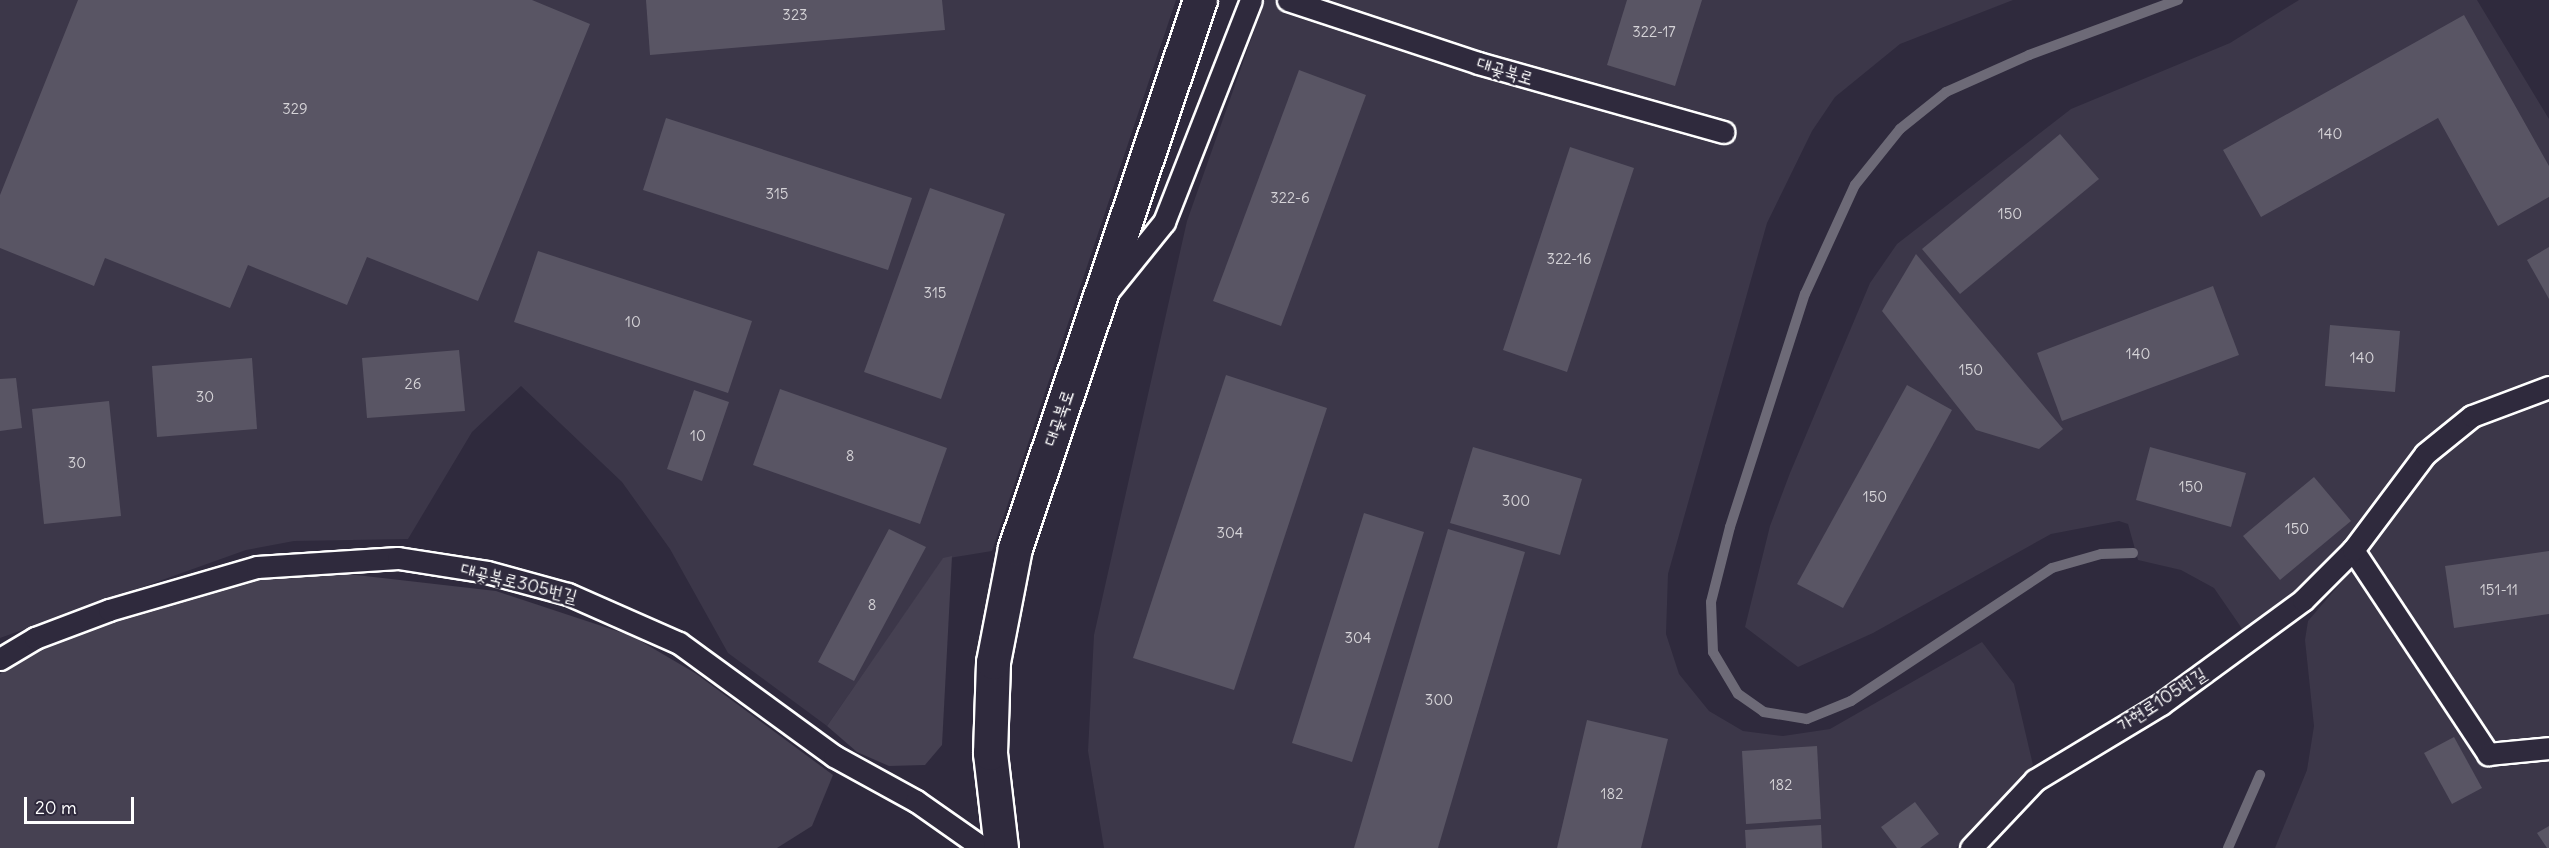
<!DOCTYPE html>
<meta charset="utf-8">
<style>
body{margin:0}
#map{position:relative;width:2549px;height:848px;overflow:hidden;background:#2f2a3d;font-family:Delius,"Poor Story",sans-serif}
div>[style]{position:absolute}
.built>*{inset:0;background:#3c3749}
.green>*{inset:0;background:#464152}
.stream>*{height:10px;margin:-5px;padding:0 5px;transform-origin:5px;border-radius:5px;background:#6d6a77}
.building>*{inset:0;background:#595564}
.roads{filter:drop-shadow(2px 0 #fff) drop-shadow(-2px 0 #fff) drop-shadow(0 2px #fff) drop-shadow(0 -2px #fff)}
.lane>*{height:21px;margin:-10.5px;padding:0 10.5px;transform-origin:10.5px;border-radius:10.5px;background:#2f2a3d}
.secondary>*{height:33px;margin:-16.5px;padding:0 16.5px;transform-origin:16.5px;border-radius:16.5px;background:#2f2a3d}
span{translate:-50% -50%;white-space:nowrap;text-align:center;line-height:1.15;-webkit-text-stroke:4.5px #2f2a3d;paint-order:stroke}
.number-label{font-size:15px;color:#d6d4d8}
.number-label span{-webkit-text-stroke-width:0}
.street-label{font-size:18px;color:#fff}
.scale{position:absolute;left:24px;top:797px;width:110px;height:27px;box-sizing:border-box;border:3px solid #fff;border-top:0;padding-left:8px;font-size:18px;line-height:21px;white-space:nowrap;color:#fff;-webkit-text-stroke:4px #2f2a3d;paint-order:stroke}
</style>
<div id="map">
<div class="built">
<div style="clip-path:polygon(0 0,1176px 0,992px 551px,943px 559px,827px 726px,728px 653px,670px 549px,622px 482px,521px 386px,472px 432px,408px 539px,294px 541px,246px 550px,0 638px)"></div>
<div style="clip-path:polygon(1265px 0,2013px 0,1900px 44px,1835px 97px,1812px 131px,1767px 223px,1668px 574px,1666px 634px,1679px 674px,1709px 711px,1743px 731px,1783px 736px,1830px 729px,1982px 642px,2014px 684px,2033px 765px,1956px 848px,1104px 848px,1088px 751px,1094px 635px,1187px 221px)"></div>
<div style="clip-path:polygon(2299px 0,2477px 0,2549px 119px,2549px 378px,2451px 418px,2418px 451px,2354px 535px,2277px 612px,2245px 633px,2214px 588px,2181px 570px,2138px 560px,2128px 524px,2119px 521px,2051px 534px,1873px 633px,1798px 667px,1745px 627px,1770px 526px,1790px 473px,1870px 283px,1897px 244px,2071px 109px,2230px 43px)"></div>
<div style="clip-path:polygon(2549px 397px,2549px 848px,2275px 848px,2307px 770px,2314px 726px,2305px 640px,2308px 621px,2375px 543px,2429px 463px,2481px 425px)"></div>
</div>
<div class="green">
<div style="clip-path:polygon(952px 556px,942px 745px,925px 765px,889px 766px,857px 752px,827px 726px,943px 558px)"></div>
<div style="clip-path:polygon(330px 572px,496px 591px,632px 636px,695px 673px,833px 775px,812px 826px,777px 848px,0 848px,0 674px,7px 666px,53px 640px,162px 600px,259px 577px)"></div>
</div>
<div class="stream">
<div style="left:2133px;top:553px;width:32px;rotate:178deg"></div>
<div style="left:2101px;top:554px;width:51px;rotate:164.1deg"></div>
<div style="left:2052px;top:568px;width:241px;rotate:146.5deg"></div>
<div style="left:1851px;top:701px;width:48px;rotate:157.8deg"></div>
<div style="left:1807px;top:719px;width:44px;rotate:-170.8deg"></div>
<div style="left:1764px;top:712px;width:32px;rotate:-145deg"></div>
<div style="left:1738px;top:694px;width:49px;rotate:-120.8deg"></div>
<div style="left:1713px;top:652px;width:50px;rotate:-92.3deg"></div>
<div style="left:1711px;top:602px;width:77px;rotate:-75.8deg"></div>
<div style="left:1730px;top:527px;width:245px;rotate:-72.2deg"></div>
<div style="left:1805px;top:294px;width:120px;rotate:-65.4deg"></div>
<div style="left:1855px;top:185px;width:72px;rotate:-51.2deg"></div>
<div style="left:1900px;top:129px;width:59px;rotate:-38.8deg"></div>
<div style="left:1946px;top:92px;width:91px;rotate:-24deg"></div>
<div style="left:2029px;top:55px;width:159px;rotate:-20.3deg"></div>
<div style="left:2228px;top:848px;width:80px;rotate:-66.3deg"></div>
</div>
<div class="building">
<div style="clip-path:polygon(78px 0,532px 0,590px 24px,478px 301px,367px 257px,347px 305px,248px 265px,230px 308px,105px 258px,94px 286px,0 248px,0 195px)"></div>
<div style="clip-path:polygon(646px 0,942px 0,945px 30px,650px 55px)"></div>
<div style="clip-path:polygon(1627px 0,1702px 0,1675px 86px,1607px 65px)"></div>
<div style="clip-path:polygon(2464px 15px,2549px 166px,2549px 197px,2498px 226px,2438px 118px,2261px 217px,2223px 150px)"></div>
<div style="clip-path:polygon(1299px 70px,1366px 95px,1281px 326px,1213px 301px)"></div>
<div style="clip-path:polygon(666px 118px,912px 198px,888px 270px,643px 190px)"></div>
<div style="clip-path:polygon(2060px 134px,2099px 179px,1960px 294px,1922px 249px)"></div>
<div style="clip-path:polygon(1570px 147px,1634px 168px,1567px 372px,1503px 350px)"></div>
<div style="clip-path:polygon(930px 188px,1005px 214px,941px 399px,864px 372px)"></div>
<div style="clip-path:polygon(2549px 247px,2549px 299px,2527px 260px)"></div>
<div style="clip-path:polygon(538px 251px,752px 321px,728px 393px,514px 322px)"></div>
<div style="clip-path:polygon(1916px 254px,2063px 429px,2039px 449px,1976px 430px,1882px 311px)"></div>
<div style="clip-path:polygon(2213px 286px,2239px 355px,2062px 421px,2037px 353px)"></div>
<div style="clip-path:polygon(2330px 325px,2400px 331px,2395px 392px,2325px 386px)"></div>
<div style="clip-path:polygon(459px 350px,465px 411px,367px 418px,362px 358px)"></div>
<div style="clip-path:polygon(252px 358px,257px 429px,157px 437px,152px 366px)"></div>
<div style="clip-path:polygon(1226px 375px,1327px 408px,1234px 690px,1133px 658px)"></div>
<div style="clip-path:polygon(16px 378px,22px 428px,0 431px,0 379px)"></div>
<div style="clip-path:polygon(1907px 385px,1952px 410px,1843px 608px,1797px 584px)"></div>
<div style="clip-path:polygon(780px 389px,947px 448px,920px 524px,753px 465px)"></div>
<div style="clip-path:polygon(694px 390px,729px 402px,702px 481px,667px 469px)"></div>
<div style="clip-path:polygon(109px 401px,121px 516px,44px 524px,32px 409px)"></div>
<div style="clip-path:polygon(1473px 447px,1582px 479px,1560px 555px,1450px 523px)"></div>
<div style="clip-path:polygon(2150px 447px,2246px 473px,2231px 527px,2136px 500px)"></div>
<div style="clip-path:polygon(2314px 477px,2351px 521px,2280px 580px,2243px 536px)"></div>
<div style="clip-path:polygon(1364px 513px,1424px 532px,1352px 762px,1292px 743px)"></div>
<div style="clip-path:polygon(889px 529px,926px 547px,854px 681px,818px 662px)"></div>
<div style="clip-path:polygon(1448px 529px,1525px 552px,1438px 848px,1354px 848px)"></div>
<div style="clip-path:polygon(2549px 551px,2549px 614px,2454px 628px,2445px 566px)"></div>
<div style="clip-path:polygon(1587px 720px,1668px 739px,1641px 848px,1557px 848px)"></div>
<div style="clip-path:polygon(2454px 737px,2482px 788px,2452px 804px,2424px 753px)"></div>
<div style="clip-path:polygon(1817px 746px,1821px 819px,1746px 824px,1742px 751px)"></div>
<div style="clip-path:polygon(1915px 802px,1939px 834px,1920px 848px,1897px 848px,1881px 827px)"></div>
<div style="clip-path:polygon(1821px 825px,1822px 848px,1746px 848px,1745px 830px)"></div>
<div style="clip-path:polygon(2549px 826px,2549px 848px,2547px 848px,2537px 833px)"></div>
</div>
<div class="roads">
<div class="lane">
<div style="left:1288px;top:0;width:200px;rotate:18.3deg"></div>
<div style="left:1478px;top:63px;width:255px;rotate:15.7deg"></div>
<div style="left:1105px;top:295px;width:94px;rotate:-51.1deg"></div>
<div style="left:1164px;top:222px;width:238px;rotate:-68.6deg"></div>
<div style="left:2353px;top:550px;width:245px;rotate:56.5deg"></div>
<div style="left:2488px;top:754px;width:61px;rotate:-5.6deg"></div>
<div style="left:0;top:659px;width:41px;rotate:-31deg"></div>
<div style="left:35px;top:638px;width:79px;rotate:-20.7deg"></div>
<div style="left:109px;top:610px;width:154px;rotate:-16.2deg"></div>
<div style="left:257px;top:567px;width:141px;rotate:-3.7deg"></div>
<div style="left:398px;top:558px;width:90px;rotate:8.9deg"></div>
<div style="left:487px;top:572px;width:84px;rotate:15.2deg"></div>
<div style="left:568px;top:594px;width:121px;rotate:23.8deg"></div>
<div style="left:679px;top:643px;width:192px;rotate:36.1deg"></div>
<div style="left:834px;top:756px;width:94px;rotate:28.8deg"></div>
<div style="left:916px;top:801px;width:82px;rotate:35deg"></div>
<div style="left:1971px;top:848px;width:93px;rotate:-46.7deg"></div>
<div style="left:2035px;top:780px;width:147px;rotate:-31.1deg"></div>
<div style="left:2161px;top:704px;width:176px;rotate:-36.2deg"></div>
<div style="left:2303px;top:600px;width:71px;rotate:-45deg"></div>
<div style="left:2353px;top:550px;width:120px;rotate:-53.1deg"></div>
<div style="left:2425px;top:454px;width:60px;rotate:-39deg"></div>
<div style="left:2472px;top:416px;width:82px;rotate:-20.6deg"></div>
</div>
<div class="secondary">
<div style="left:1001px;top:848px;width:96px;rotate:-96.6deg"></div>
<div style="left:990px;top:753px;width:91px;rotate:-88.1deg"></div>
<div style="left:993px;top:662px;width:116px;rotate:-79.1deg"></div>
<div style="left:1015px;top:548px;width:578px;rotate:-71.35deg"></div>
</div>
</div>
<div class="number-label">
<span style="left:795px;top:15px">323</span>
<span style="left:1654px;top:32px">322-17</span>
<span style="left:295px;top:109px">329</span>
<span style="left:2330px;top:134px">140</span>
<span style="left:777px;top:194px">315</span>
<span style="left:1290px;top:198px">322-6</span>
<span style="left:2010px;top:214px">150</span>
<span style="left:1569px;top:259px">322-16</span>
<span style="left:935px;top:293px">315</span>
<span style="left:633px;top:322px">10</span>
<span style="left:2138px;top:354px">140</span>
<span style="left:2362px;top:358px">140</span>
<span style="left:1971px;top:370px">150</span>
<span style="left:413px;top:384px">26</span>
<span style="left:205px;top:397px">30</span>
<span style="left:698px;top:436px">10</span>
<span style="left:850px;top:456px">8</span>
<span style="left:77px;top:463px">30</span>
<span style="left:2191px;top:487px">150</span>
<span style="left:1875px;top:497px">150</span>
<span style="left:1516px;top:501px">300</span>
<span style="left:2297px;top:529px">150</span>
<span style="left:1230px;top:533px">304</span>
<span style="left:2499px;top:590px">151-11</span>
<span style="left:872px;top:605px">8</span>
<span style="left:1358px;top:638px">304</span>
<span style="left:1439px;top:700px">300</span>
<span style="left:1781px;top:785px">182</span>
<span style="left:1612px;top:794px">182</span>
</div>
<div class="street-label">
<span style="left:1505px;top:71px;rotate:17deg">대곶북로</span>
<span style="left:1059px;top:418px;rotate:-71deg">대곶북로</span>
<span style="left:519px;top:583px;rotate:14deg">대곶북로305번길</span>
<span style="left:2162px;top:700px;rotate:-33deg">가현로105번길</span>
</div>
<div class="scale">20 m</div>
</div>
